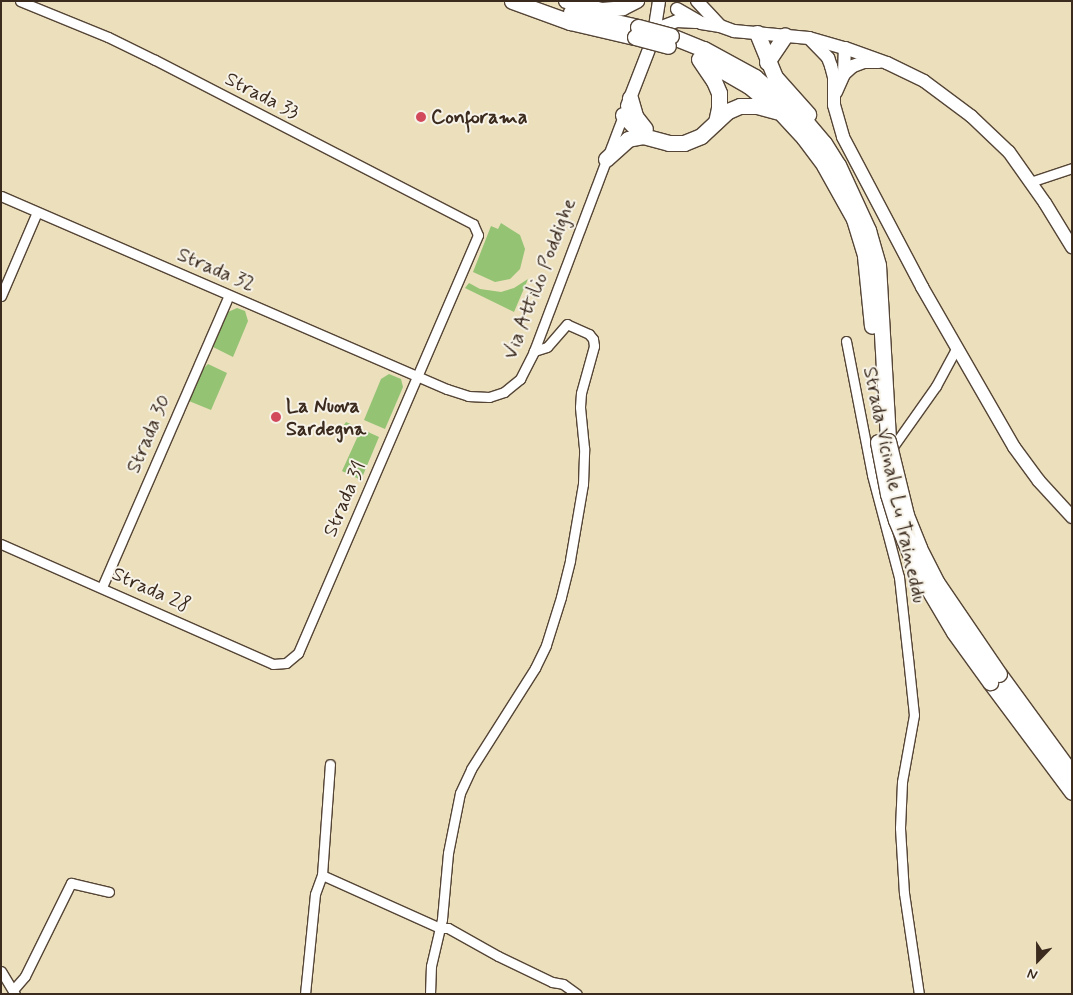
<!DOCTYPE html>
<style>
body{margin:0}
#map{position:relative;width:1073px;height:995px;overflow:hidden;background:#ebdfbc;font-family:Mynerve,sans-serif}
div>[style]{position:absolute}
.green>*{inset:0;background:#93c373}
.roads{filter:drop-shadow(1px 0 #554536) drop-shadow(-1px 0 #554536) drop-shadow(0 1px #554536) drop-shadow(0 -1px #554536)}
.street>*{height:9px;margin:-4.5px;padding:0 4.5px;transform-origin:4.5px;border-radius:4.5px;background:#fff}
.secondary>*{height:12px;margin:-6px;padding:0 6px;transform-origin:6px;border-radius:6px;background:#fff}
.primary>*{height:14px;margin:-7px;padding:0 7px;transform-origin:7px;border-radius:7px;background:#fff}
.highway>*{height:15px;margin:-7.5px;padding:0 7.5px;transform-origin:7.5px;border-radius:7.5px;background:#fff}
.bridges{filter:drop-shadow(1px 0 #554536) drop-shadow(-1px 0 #554536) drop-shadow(0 1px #554536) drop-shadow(0 -1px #554536)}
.highway-bridge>*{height:15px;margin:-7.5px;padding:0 7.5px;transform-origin:7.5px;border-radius:7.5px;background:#fff}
.dots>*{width:14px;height:14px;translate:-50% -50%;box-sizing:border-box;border:2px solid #f7f3e8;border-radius:50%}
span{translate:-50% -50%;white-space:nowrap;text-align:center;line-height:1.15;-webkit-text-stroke:4px #f7f3e8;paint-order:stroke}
.street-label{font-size:20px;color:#3b2a1e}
.poi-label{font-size:20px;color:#3b2a1e;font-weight:700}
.left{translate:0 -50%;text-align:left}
.frame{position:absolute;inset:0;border:2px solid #3b2a1e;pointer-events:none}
.north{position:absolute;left:1013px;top:935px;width:50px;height:50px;-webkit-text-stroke:4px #f7f3e8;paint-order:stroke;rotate:202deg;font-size:14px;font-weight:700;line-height:20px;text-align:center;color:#3b2a1e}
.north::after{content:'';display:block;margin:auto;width:18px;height:22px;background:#3b2a1e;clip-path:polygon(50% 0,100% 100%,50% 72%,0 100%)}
</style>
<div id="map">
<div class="green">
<div style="clip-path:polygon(501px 223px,520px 235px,525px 249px,520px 269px,510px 279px,495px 282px,473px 272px,491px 226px,498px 229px)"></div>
<div style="clip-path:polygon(528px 279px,514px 312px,465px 288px,469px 283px,480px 289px,501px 292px,514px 288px)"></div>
<div style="clip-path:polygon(237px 308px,245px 311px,248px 321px,233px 357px,213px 347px,228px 312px)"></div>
<div style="clip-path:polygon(208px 364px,227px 373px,211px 410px,189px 401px,204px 368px)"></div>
<div style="clip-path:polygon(389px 374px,401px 379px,403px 387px,385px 429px,364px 420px,381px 379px)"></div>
<div style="clip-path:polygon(346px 422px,379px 437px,361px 480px,342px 471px,357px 438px,352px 426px,344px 425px)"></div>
</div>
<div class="roads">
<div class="street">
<div style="left:1030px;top:182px;width:44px;rotate:-18.4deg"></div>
<div style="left:1px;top:196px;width:486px;rotate:23.4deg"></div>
<div style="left:447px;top:389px;width:22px;rotate:18deg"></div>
<div style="left:468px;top:396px;width:21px;rotate:3deg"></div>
<div style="left:489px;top:397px;width:16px;rotate:-18deg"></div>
<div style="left:504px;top:392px;width:21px;rotate:-39deg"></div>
<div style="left:520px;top:379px;width:31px;rotate:-63deg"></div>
<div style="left:534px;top:351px;width:252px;rotate:-69.3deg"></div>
<div style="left:1px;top:296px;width:91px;rotate:-66.8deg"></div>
<div style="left:846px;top:341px;width:136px;rotate:79deg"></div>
<div style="left:872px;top:475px;width:106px;rotate:75.2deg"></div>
<div style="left:899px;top:577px;width:81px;rotate:83.7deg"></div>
<div style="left:908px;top:658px;width:57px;rotate:84deg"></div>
<div style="left:914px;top:715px;width:68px;rotate:100.2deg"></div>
<div style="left:902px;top:782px;width:46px;rotate:92.5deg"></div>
<div style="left:900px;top:828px;width:65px;rotate:86.5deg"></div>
<div style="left:904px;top:893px;width:102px;rotate:81.6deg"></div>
<div style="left:890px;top:451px;width:80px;rotate:-54.7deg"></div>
<div style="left:936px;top:386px;width:44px;rotate:-61.7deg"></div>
<div style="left:1px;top:544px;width:297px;rotate:23.8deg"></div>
<div style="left:273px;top:664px;width:13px;rotate:-4deg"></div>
<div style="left:286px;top:663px;width:16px;rotate:-40deg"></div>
<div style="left:298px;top:653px;width:455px;rotate:-66.7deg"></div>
<div style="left:478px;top:235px;width:12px;rotate:-114deg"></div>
<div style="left:473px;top:224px;width:358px;rotate:-152.7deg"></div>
<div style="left:155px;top:60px;width:52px;rotate:-153.9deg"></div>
<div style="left:108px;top:37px;width:95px;rotate:-157.8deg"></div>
<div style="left:102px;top:587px;width:318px;rotate:-66.5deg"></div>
<div style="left:322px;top:875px;width:129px;rotate:24.2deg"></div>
<div style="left:440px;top:928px;width:8px"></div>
<div style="left:448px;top:928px;width:57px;rotate:29.2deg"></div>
<div style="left:498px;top:956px;width:60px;rotate:25.7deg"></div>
<div style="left:552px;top:982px;width:11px;rotate:10deg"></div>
<div style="left:563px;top:984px;width:17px;rotate:36deg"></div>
<div style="left:1px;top:971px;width:27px;rotate:59deg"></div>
<div style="left:13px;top:990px;width:18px;rotate:-49deg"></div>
<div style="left:25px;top:976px;width:104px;rotate:-63.7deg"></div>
<div style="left:71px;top:883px;width:39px;rotate:13deg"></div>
<div style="left:305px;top:994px;width:100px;rotate:-84.3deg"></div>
<div style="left:315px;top:894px;width:20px;rotate:-70deg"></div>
<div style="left:322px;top:875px;width:111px;rotate:-85.9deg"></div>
<div style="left:430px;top:994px;width:28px;rotate:-88deg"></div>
<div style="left:431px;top:966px;width:48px;rotate:-76.8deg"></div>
<div style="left:442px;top:919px;width:66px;rotate:-84.8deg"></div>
<div style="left:448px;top:853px;width:61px;rotate:-78.7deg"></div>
<div style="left:460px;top:793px;width:26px;rotate:-65deg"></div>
<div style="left:471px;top:769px;width:120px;rotate:-57.6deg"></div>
<div style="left:535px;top:668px;width:25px;rotate:-64deg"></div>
<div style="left:546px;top:645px;width:50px;rotate:-72.6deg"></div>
<div style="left:561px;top:597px;width:38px;rotate:-76deg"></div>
<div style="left:570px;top:560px;width:77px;rotate:-80.3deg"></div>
<div style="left:583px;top:484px;width:36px;rotate:-88deg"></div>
<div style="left:584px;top:448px;width:41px;rotate:-95.6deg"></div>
<div style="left:580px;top:407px;width:14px;rotate:-86deg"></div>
<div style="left:581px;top:393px;width:49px;rotate:-74.5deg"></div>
<div style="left:594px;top:346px;width:7px;rotate:-98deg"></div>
<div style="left:593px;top:339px;width:6px;rotate:-129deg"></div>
<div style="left:589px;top:334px;width:24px;rotate:-156deg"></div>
<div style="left:567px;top:324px;width:30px;rotate:131deg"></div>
<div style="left:547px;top:347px;width:14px;rotate:163deg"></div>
</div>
<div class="secondary">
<div style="left:697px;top:1px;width:34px;rotate:47deg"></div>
<div style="left:677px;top:9px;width:28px;rotate:30deg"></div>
<div style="left:701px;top:23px;width:19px;rotate:9deg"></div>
<div style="left:720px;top:26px;width:15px;rotate:20deg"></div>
<div style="left:734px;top:31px;width:75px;rotate:5.3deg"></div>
<div style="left:809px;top:38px;width:37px;rotate:16deg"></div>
<div style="left:845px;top:48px;width:45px;rotate:19.7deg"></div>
<div style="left:887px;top:63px;width:41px;rotate:25.9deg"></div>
<div style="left:924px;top:81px;width:59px;rotate:36.7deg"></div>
<div style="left:971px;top:116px;width:52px;rotate:43.5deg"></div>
<div style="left:1009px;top:152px;width:62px;rotate:54.8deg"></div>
<div style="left:1045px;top:203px;width:52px;rotate:58.5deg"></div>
<div style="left:664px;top:26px;width:14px;rotate:-21deg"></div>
<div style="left:677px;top:21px;width:19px;rotate:3deg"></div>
<div style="left:809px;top:38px;width:28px;rotate:46deg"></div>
<div style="left:828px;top:58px;width:9px;rotate:69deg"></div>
<div style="left:831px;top:66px;width:11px;rotate:75deg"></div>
<div style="left:834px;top:77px;width:28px;rotate:90deg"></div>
<div style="left:834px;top:105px;width:33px;rotate:74deg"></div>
<div style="left:843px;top:137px;width:170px;rotate:62.2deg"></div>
<div style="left:922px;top:287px;width:185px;rotate:60.1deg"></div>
<div style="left:1014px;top:447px;width:42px;rotate:53.7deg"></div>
<div style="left:1039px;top:481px;width:49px;rotate:47.5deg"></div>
<div style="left:844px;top:74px;width:12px;rotate:-42deg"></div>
<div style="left:853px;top:66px;width:12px;rotate:-20deg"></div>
<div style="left:864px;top:62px;width:15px"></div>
<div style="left:836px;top:92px;width:20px;rotate:-66deg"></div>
<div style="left:844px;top:74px;width:26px;rotate:-88deg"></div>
<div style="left:627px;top:106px;width:72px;rotate:-68.8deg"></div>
<div style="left:653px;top:39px;width:38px;rotate:-81deg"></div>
</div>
<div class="primary">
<div style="left:566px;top:1px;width:37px;rotate:14deg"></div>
<div style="left:602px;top:10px;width:21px;rotate:-5deg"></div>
<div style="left:623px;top:8px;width:16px;rotate:-27deg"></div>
</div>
<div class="highway">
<div style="left:512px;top:1px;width:62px;rotate:19.9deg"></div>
<div style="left:570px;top:22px;width:67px;rotate:13deg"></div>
<div style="left:571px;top:12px;width:69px;rotate:12.6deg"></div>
<div style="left:757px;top:33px;width:48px;rotate:67.8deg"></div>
<div style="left:775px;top:77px;width:50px;rotate:48.3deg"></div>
<div style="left:671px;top:36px;width:35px;rotate:22deg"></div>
<div style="left:704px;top:49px;width:58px;rotate:28.8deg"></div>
<div style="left:755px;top:77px;width:69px;rotate:41.5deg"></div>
<div style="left:807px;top:123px;width:26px;rotate:50deg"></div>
<div style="left:824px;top:143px;width:26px;rotate:58deg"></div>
<div style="left:838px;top:165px;width:72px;rotate:65.2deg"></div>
<div style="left:868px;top:230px;width:36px;rotate:74deg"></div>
<div style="left:878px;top:265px;width:176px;rotate:86.7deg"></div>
<div style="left:699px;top:59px;width:27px;rotate:56deg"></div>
<div style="left:714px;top:81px;width:13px;rotate:67deg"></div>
<div style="left:719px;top:93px;width:15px;rotate:90deg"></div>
<div style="left:719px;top:108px;width:14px;rotate:102deg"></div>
<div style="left:702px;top:59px;width:54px;rotate:29.9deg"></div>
<div style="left:749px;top:86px;width:40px;rotate:40deg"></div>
<div style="left:780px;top:112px;width:35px;rotate:47deg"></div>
<div style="left:804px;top:138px;width:34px;rotate:53deg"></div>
<div style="left:824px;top:165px;width:62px;rotate:60.9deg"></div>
<div style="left:854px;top:219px;width:39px;rotate:73deg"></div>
<div style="left:865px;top:256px;width:70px;rotate:84.3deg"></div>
<div style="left:767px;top:62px;width:32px;rotate:-56deg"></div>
<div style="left:630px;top:98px;width:19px;rotate:74deg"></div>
<div style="left:635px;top:116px;width:16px;rotate:52deg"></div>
<div style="left:623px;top:115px;width:29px;rotate:46deg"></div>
<div style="left:643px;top:136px;width:27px;rotate:15deg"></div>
<div style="left:669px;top:143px;width:15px"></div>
<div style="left:684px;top:143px;width:18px;rotate:-22deg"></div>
<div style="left:701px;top:136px;width:37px;rotate:-43deg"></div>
<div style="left:728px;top:111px;width:13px;rotate:-23deg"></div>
<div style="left:740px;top:106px;width:17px"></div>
<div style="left:757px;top:106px;width:20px;rotate:15deg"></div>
<div style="left:606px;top:159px;width:30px;rotate:-42deg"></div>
<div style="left:628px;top:139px;width:15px;rotate:-11deg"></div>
<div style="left:999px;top:674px;width:124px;rotate:53.9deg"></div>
<div style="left:990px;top:682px;width:137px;rotate:53.3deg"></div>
</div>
</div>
<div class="bridges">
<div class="highway-bridge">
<div style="left:638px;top:27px;width:34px;rotate:15deg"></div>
<div style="left:635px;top:37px;width:34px;rotate:15deg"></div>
<div style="left:888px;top:441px;width:76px;rotate:76.3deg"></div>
<div style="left:906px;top:515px;width:35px;rotate:68deg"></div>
<div style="left:919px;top:548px;width:39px;rotate:63deg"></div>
<div style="left:937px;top:583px;width:110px;rotate:55.7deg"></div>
<div style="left:878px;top:442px;width:53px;rotate:79.1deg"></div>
<div style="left:888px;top:494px;width:27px;rotate:73deg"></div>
<div style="left:896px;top:520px;width:52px;rotate:67.4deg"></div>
<div style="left:916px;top:568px;width:74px;rotate:59.3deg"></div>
<div style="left:954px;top:632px;width:62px;rotate:54.2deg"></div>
</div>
</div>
<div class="dots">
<div style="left:421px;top:117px;background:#d1495b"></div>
<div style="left:276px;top:417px;background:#d1495b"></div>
</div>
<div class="street-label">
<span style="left:262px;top:96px;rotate:27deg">Strada 33</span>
<span style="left:216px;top:270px;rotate:23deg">Strada 32</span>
<span style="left:540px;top:279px;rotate:-69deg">Via Attilio Poddighe</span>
<span style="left:149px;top:434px;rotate:-67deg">Strada 30</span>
<span style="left:894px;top:485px;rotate:78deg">Strada Vicinale Lu Traineddu</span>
<span style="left:345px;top:499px;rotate:-67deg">Strada 31</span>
<span style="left:151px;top:590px;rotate:24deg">Strada 28</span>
</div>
<div class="poi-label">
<span class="left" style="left:431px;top:117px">Conforama</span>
<span class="left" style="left:286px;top:418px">La Nuova<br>Sardegna</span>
</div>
<div class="frame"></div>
<div class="north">N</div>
</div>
